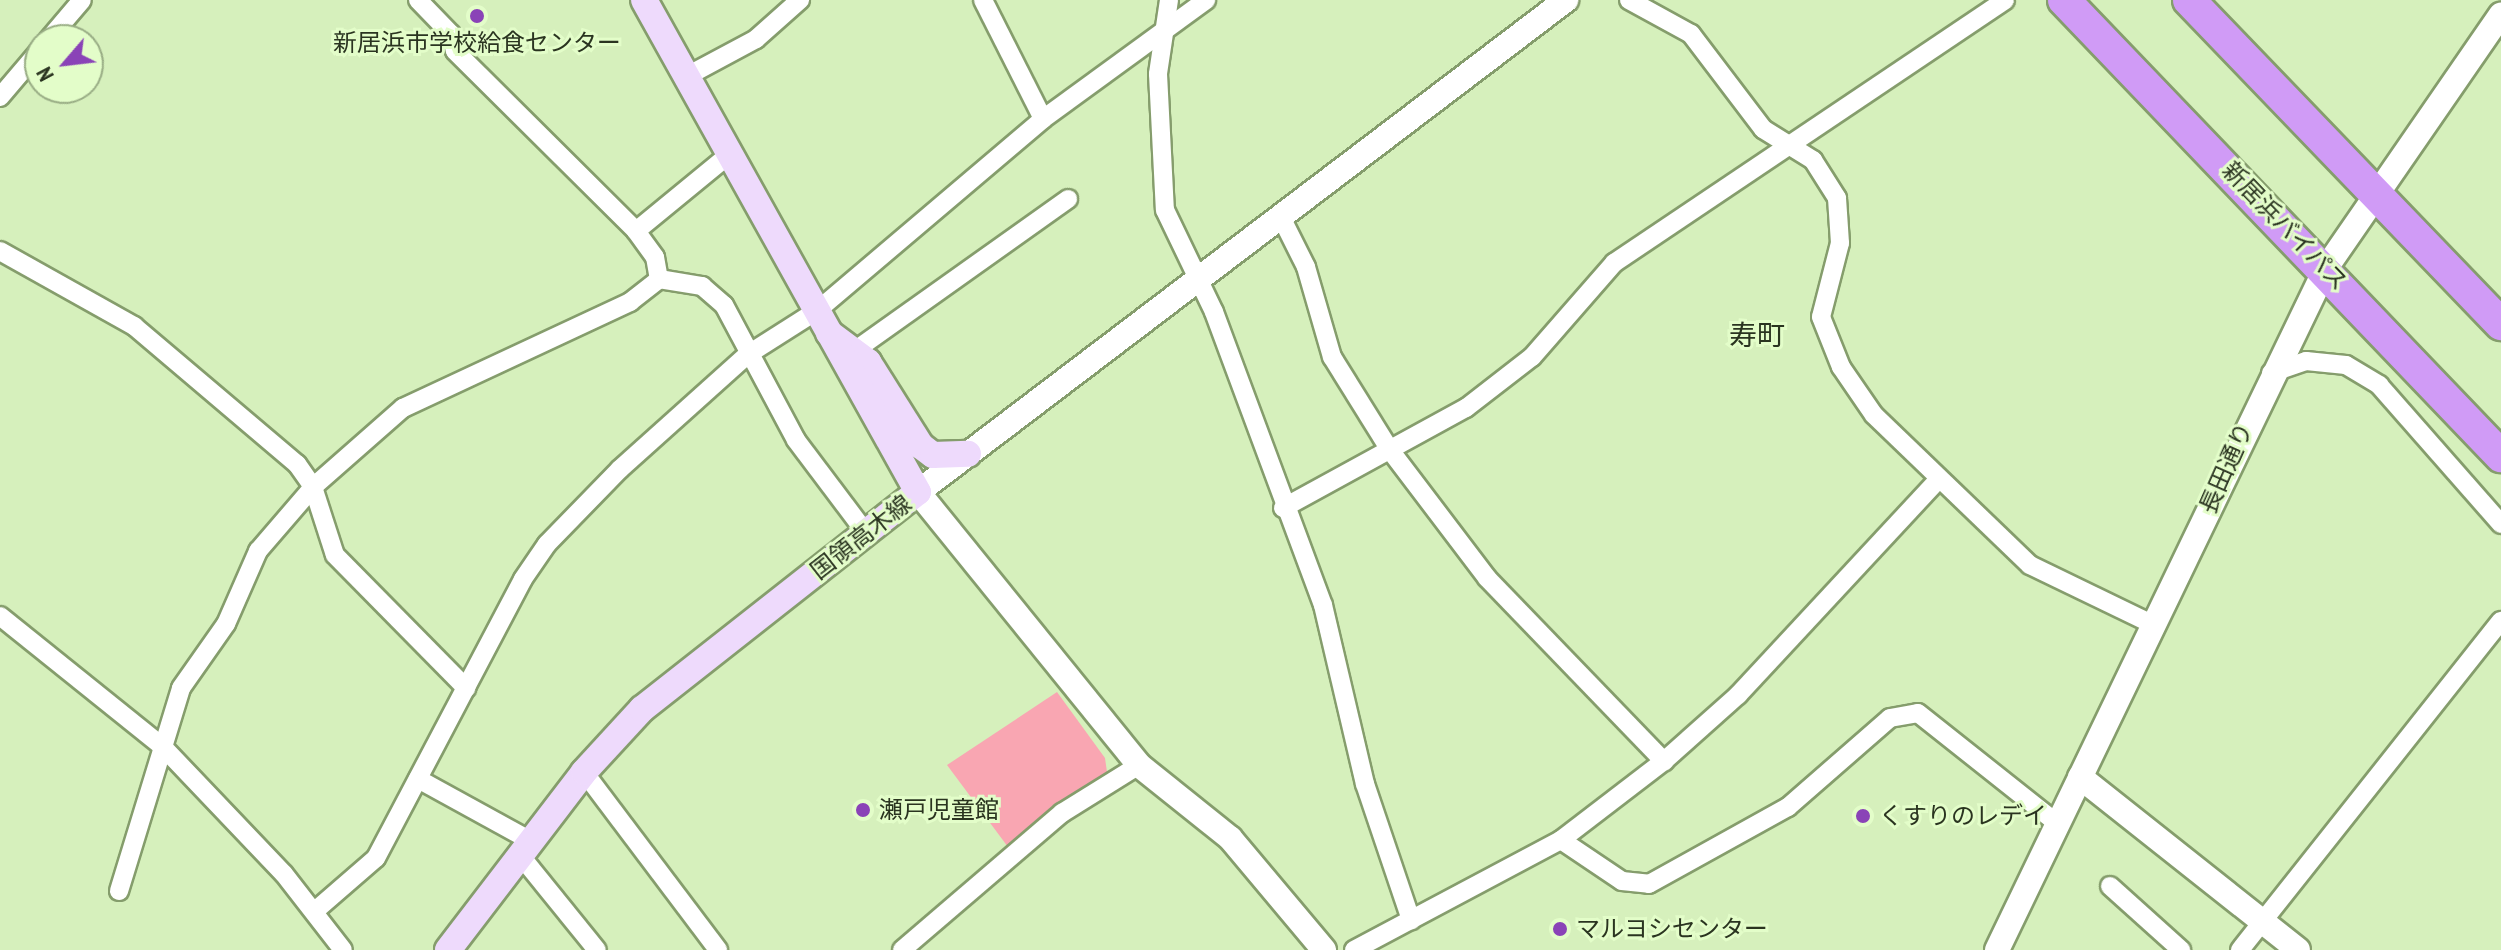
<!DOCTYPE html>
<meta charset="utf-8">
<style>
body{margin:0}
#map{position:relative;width:2501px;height:950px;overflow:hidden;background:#d6f0bc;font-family:"PT Sans Narrow","Noto Sans JP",sans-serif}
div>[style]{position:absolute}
.green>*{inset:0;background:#f9a6b2}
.roads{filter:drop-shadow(2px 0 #859d6c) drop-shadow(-2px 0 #859d6c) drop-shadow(0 2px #859d6c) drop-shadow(0 -2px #859d6c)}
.minor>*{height:18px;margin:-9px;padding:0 9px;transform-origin:9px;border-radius:9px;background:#fff}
.tertiary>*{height:24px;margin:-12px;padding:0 12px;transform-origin:12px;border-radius:12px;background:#fff}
.secondary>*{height:26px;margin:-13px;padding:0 13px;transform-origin:13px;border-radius:13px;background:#eedafc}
.trunk>*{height:32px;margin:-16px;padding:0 16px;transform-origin:16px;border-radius:16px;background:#d09bf6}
.dots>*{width:22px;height:22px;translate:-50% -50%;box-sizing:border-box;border:4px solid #e3fdc9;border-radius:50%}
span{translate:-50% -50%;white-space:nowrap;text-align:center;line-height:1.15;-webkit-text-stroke:6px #e3fdc9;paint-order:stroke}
.poi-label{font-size:24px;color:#2a3420}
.left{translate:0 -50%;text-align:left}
.street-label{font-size:24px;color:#2a3420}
.quarter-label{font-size:28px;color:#2a3420}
.north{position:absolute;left:24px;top:24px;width:80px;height:80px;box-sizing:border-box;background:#e3fdc9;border:2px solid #99ad85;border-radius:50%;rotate:242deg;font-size:22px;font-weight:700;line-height:32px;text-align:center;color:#2a3420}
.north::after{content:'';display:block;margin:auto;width:28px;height:36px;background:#8a43b7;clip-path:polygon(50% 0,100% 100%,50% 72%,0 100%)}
</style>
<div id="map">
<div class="green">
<div style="clip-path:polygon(1057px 692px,1105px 758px,1107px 772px,1008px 847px,947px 765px)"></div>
</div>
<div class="roads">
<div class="minor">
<div style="left:418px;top:0;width:47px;rotate:45.9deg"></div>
<div style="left:451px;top:34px;width:17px;rotate:77deg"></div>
<div style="left:455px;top:51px;width:255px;rotate:44.8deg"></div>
<div style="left:636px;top:231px;width:32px;rotate:54deg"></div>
<div style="left:655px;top:257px;width:22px;rotate:80deg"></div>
<div style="left:659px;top:279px;width:44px;rotate:9.2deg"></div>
<div style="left:702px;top:286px;width:29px;rotate:41deg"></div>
<div style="left:724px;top:305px;width:153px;rotate:61.9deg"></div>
<div style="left:796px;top:440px;width:116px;rotate:53deg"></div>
<div style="left:983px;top:0;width:133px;rotate:63.2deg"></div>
<div style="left:1169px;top:0;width:75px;rotate:98.5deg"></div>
<div style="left:1158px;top:74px;width:136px;rotate:87.1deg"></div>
<div style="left:1165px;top:210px;width:113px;rotate:64.3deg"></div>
<div style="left:1214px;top:312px;width:313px;rotate:69.6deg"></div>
<div style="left:1323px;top:605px;width:184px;rotate:76.8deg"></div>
<div style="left:1365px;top:784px;width:144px;rotate:71.3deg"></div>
<div style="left:1629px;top:0;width:71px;rotate:28.7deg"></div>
<div style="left:1691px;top:34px;width:119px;rotate:52.8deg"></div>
<div style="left:1763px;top:129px;width:59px;rotate:31.8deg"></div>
<div style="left:1813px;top:160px;width:45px;rotate:57.7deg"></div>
<div style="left:1837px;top:198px;width:45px;rotate:86.2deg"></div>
<div style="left:1840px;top:243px;width:76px;rotate:104.4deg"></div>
<div style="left:1821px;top:317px;width:54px;rotate:68.2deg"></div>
<div style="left:1841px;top:367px;width:58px;rotate:55.5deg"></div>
<div style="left:1874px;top:415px;width:216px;rotate:43.9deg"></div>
<div style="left:2030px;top:565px;width:138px;rotate:25.8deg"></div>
<div style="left:48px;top:40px;width:52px;rotate:-49.6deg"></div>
<div style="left:689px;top:75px;width:76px;rotate:-28.2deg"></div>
<div style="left:756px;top:39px;width:59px;rotate:-41.6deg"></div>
<div style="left:0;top:97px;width:62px;rotate:-49.6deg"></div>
<div style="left:1281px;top:217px;width:56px;rotate:63.4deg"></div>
<div style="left:1306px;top:267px;width:94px;rotate:73.9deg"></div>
<div style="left:1332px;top:357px;width:110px;rotate:58.1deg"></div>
<div style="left:1390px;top:450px;width:161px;rotate:52.8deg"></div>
<div style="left:1487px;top:578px;width:255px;rotate:46deg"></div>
<div style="left:636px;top:231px;width:123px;rotate:-39.4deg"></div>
<div style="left:0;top:251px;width:154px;rotate:29.2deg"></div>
<div style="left:134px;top:326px;width:214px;rotate:40.3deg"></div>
<div style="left:297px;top:464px;width:28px;rotate:55deg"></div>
<div style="left:313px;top:487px;width:71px;rotate:72.1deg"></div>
<div style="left:335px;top:555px;width:187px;rotate:45.4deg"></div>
<div style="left:857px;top:349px;width:259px;rotate:-35.4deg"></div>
<div style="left:2271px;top:373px;width:37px;rotate:-19deg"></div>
<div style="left:2306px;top:361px;width:40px;rotate:5.7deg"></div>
<div style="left:2346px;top:365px;width:39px;rotate:31deg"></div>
<div style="left:2379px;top:385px;width:185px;rotate:48.7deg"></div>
<div style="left:1283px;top:508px;width:209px;rotate:-28.7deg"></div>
<div style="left:1466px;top:408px;width:83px;rotate:-37.7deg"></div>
<div style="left:1532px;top:357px;width:125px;rotate:-48.9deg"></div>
<div style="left:1614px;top:263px;width:471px;rotate:-33.9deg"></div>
<div style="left:0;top:616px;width:209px;rotate:38.8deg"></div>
<div style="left:163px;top:747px;width:175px;rotate:46.4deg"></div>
<div style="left:284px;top:874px;width:96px;rotate:52.2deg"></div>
<div style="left:584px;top:772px;width:223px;rotate:53deg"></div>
<div style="left:418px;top:779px;width:129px;rotate:28.8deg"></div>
<div style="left:1561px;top:840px;width:73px;rotate:33.9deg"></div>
<div style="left:1622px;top:881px;width:27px;rotate:6deg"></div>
<div style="left:1649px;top:884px;width:159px;rotate:-29deg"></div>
<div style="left:1788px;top:807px;width:135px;rotate:-41.1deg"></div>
<div style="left:1890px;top:718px;width:28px;rotate:-10deg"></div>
<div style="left:1918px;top:713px;width:177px;rotate:38.4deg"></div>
<div style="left:520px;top:855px;width:122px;rotate:51deg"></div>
<div style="left:2110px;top:886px;width:96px;rotate:42deg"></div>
<div style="left:119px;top:891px;width:212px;rotate:-73deg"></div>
<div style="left:181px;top:688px;width:78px;rotate:-54.9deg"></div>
<div style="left:226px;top:624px;width:80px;rotate:-66.3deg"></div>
<div style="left:258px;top:551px;width:84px;rotate:-49.3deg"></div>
<div style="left:313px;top:487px;width:120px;rotate:-41.3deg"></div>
<div style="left:403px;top:408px;width:251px;rotate:-25deg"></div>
<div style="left:630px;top:302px;width:37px;rotate:-38deg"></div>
<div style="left:316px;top:910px;width:79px;rotate:-40.9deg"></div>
<div style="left:376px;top:858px;width:315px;rotate:-62.2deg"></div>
<div style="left:523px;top:579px;width:42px;rotate:-55.6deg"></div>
<div style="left:547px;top:544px;width:105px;rotate:-45.8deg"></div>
<div style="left:620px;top:469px;width:171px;rotate:-41.9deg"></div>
<div style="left:747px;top:355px;width:84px;rotate:-32.4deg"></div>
<div style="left:818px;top:310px;width:295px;rotate:-40.3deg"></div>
<div style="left:1043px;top:119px;width:202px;rotate:-36.1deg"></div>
<div style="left:902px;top:950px;width:211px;rotate:-40.6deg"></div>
<div style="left:1062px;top:813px;width:91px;rotate:-31.9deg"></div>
<div style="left:1354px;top:950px;width:234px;rotate:-28deg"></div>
<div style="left:1561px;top:840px;width:130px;rotate:-37.5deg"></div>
<div style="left:1664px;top:761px;width:99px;rotate:-41.7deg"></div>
<div style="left:1738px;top:695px;width:292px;rotate:-47.1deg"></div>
<div style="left:2240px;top:950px;width:420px;rotate:-51.6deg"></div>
</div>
<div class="tertiary">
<div style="left:2080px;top:777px;width:278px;rotate:38.4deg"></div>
<div style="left:1324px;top:950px;width:146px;rotate:-130deg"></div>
<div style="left:1230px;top:838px;width:117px;rotate:-141.3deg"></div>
<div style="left:1139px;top:765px;width:351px;rotate:-129deg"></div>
<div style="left:918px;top:492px;width:814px;rotate:-37.21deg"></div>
<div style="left:1997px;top:950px;width:757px;rotate:-64.25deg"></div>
<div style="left:2326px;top:268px;width:308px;rotate:-55.4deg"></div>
</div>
<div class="secondary">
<div style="left:829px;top:333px;width:49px;rotate:36.6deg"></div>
<div style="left:868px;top:362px;width:99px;rotate:57.8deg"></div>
<div style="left:921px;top:446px;width:15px;rotate:37deg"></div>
<div style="left:933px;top:455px;width:35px;rotate:-2deg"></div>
<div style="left:448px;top:950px;width:224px;rotate:-52.6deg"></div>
<div style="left:584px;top:772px;width:86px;rotate:-47.4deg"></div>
<div style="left:642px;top:709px;width:351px;rotate:-38.2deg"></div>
<div style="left:918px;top:492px;width:563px;rotate:-119.11deg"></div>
</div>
<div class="trunk">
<div style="left:2064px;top:0;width:632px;rotate:46.22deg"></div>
<div style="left:2189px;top:0;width:450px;rotate:46.1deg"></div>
</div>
</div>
<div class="dots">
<div style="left:477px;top:16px;background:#8a43b7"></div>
<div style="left:863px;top:810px;background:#8a43b7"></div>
<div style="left:1863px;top:816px;background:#8a43b7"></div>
<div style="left:1560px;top:929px;background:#8a43b7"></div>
</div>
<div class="poi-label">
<span style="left:477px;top:43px">新居浜市学校給食センター</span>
<span class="left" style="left:879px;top:810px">瀬戸児童館</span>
<span class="left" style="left:1879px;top:816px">くすりのレデイ</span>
<span class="left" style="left:1576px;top:929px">マルヨシセンター</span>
</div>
<div class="street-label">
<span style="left:2285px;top:226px;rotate:46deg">新居浜バイパス</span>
<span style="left:2226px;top:468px;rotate:-66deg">長田通り</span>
<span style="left:861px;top:537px;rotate:-38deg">国領高木線</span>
</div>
<div class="quarter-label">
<span style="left:1757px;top:335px">寿町</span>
</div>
<div class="north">N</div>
</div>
